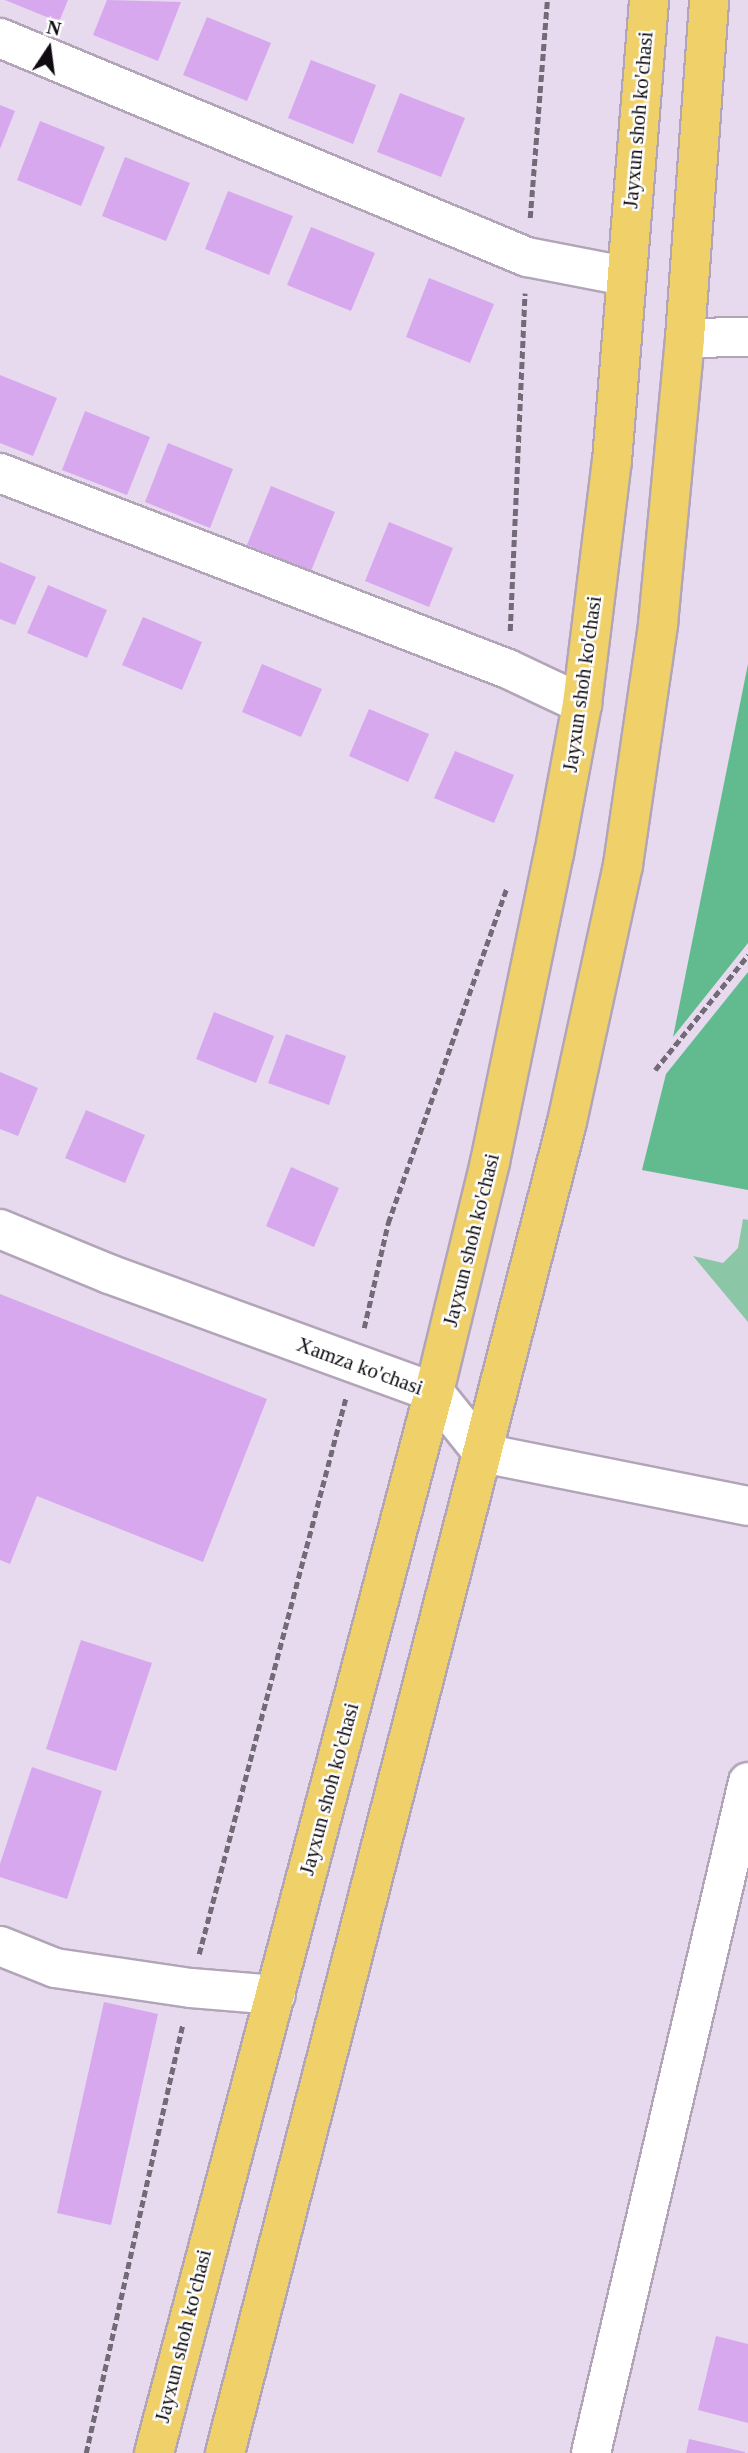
<!DOCTYPE html>
<style>
body{margin:0}
#map{position:relative;width:748px;height:2453px;overflow:hidden;background:#e7d9ee;font-family:Georgia,serif}
div>[style]{position:absolute}
.green>*{inset:0;background:#8bc7a6}
.forest>*{inset:0;background:#61bb8e}
.building>*{inset:0;background:#d8a8ef}
.path>*{height:4.5px;margin-top:-2.25px;transform-origin:0;background:repeating-linear-gradient(90deg,#736a77 0 7px,transparent 0 10.5px)}
.roads{filter:drop-shadow(2px 0 #b2a5b8) drop-shadow(-2px 0 #b2a5b8) drop-shadow(0 2px #b2a5b8) drop-shadow(0 -2px #b2a5b8)}
.minor>*{height:38px;margin:-19px;padding:0 19px;transform-origin:19px;border-radius:19px;background:#fff}
.highway>*{height:38px;margin:-19px;padding:0 19px;transform-origin:19px;border-radius:19px;background:#efd069}
span{translate:-50% -50%;white-space:nowrap;text-align:center;line-height:1.15;-webkit-text-stroke:5px #fff;paint-order:stroke}
.street-label{font-size:21px;color:#0f0b11}
.north{position:absolute;left:14px;top:14px;width:70px;height:70px;-webkit-text-stroke:5px #fff;paint-order:stroke;rotate:13deg;font-size:19px;font-weight:700;line-height:28px;text-align:center;color:#0f0b11}
.north::after{content:'';display:block;margin:auto;width:24px;height:32px;background:#0f0b11;clip-path:polygon(50% 0,100% 100%,50% 72%,0 100%)}
</style>
<div id="map">
<div class="green">
<div style="clip-path:polygon(743px 1219px,748px 1220px,748px 1322px,693px 1256px,723px 1263px,738px 1248px)"></div>
</div>
<div class="forest">
<div style="clip-path:polygon(748px 664px,748px 943px,673px 1037px)"></div>
<div style="clip-path:polygon(748px 972px,748px 1190px,642px 1170px,666px 1074px)"></div>
</div>
<div class="building">
<div style="clip-path:polygon(5px 0,68px 0,59px 22px)"></div>
<div style="clip-path:polygon(107px 0,181px 2px,158px 61px,93px 35px)"></div>
<div style="clip-path:polygon(207px 17px,271px 43px,247px 101px,183px 75px)"></div>
<div style="clip-path:polygon(311px 60px,376px 85px,353px 144px,288px 118px)"></div>
<div style="clip-path:polygon(400px 93px,465px 118px,441px 177px,377px 152px)"></div>
<div style="clip-path:polygon(0 105px,15px 111px,0 149px)"></div>
<div style="clip-path:polygon(40px 121px,105px 147px,81px 206px,17px 180px)"></div>
<div style="clip-path:polygon(125px 157px,190px 183px,166px 241px,102px 216px)"></div>
<div style="clip-path:polygon(228px 191px,293px 216px,269px 275px,205px 249px)"></div>
<div style="clip-path:polygon(311px 227px,375px 253px,351px 311px,287px 285px)"></div>
<div style="clip-path:polygon(429px 278px,494px 304px,470px 363px,406px 337px)"></div>
<div style="clip-path:polygon(0 375px,57px 398px,33px 456px,0 443px)"></div>
<div style="clip-path:polygon(85px 411px,150px 437px,127px 495px,62px 470px)"></div>
<div style="clip-path:polygon(168px 443px,233px 469px,210px 528px,145px 502px)"></div>
<div style="clip-path:polygon(271px 486px,335px 512px,311px 571px,247px 545px)"></div>
<div style="clip-path:polygon(389px 522px,453px 548px,429px 607px,365px 581px)"></div>
<div style="clip-path:polygon(0 562px,36px 577px,15px 625px,0 619px)"></div>
<div style="clip-path:polygon(48px 585px,107px 610px,87px 658px,27px 633px)"></div>
<div style="clip-path:polygon(143px 617px,202px 642px,182px 690px,122px 665px)"></div>
<div style="clip-path:polygon(262px 664px,322px 689px,301px 737px,242px 712px)"></div>
<div style="clip-path:polygon(369px 709px,429px 734px,408px 782px,349px 756px)"></div>
<div style="clip-path:polygon(455px 751px,514px 775px,494px 823px,434px 798px)"></div>
<div style="clip-path:polygon(214px 1012px,274px 1036px,256px 1083px,196px 1059px)"></div>
<div style="clip-path:polygon(286px 1034px,346px 1056px,329px 1105px,268px 1083px)"></div>
<div style="clip-path:polygon(0 1072px,38px 1088px,18px 1136px,0 1129px)"></div>
<div style="clip-path:polygon(86px 1110px,145px 1135px,125px 1183px,65px 1158px)"></div>
<div style="clip-path:polygon(291px 1167px,339px 1188px,314px 1247px,266px 1226px)"></div>
<div style="clip-path:polygon(0 1294px,267px 1399px,203px 1562px,37px 1496px,10px 1564px,0 1560px)"></div>
<div style="clip-path:polygon(81px 1640px,152px 1663px,116px 1771px,46px 1749px)"></div>
<div style="clip-path:polygon(32px 1767px,102px 1791px,67px 1899px,0 1877px,0 1864px)"></div>
<div style="clip-path:polygon(104px 2002px,158px 2014px,111px 2225px,57px 2213px)"></div>
<div style="clip-path:polygon(716px 2336px,748px 2344px,748px 2423px,698px 2410px)"></div>
<div style="clip-path:polygon(689px 2439px,745px 2452px,745px 2453px,686px 2453px)"></div>
</div>
<div class="path">
<div style="left:530px;top:218px;width:219px;rotate:-85.5deg"></div>
<div style="left:510px;top:631px;width:338px;rotate:-87.5deg"></div>
<div style="left:655px;top:1070px;width:148px;rotate:-51deg"></div>
<div style="left:364px;top:1328px;width:108px;rotate:-77.1deg"></div>
<div style="left:388px;top:1223px;width:356px;rotate:-70.5deg"></div>
<div style="left:199px;top:1954px;width:576px;rotate:-75.22deg"></div>
<div style="left:86px;top:2453px;width:440px;rotate:-77.3deg"></div>
</div>
<div class="roads">
<div class="minor">
<div style="left:0;top:38px;width:571px;rotate:22.57deg"></div>
<div style="left:527px;top:257px;width:100px;rotate:11deg"></div>
<div style="left:685px;top:338px;width:63px;rotate:-0.9deg"></div>
<div style="left:0;top:473px;width:544px;rotate:21.1deg"></div>
<div style="left:508px;top:669px;width:82px;rotate:25.3deg"></div>
<div style="left:0;top:1229px;width:118px;rotate:22.4deg"></div>
<div style="left:109px;top:1274px;width:346px;rotate:20deg"></div>
<div style="left:434px;top:1392px;width:78px;rotate:51.2deg"></div>
<div style="left:483px;top:1453px;width:270px;rotate:11.3deg"></div>
<div style="left:0;top:1946px;width:59px;rotate:21.8deg"></div>
<div style="left:55px;top:1968px;width:137px;rotate:8.4deg"></div>
<div style="left:191px;top:1988px;width:85px;rotate:4.7deg"></div>
<div style="left:591px;top:2453px;width:689px;rotate:-76.83deg"></div>
</div>
<div class="highway">
<div style="left:154px;top:2453px;width:1097px;rotate:-75.22deg"></div>
<div style="left:434px;top:1392px;width:237px;rotate:-76.3deg"></div>
<div style="left:490px;top:1162px;width:315px;rotate:-78.3deg"></div>
<div style="left:554px;top:854px;width:153px;rotate:-79.4deg"></div>
<div style="left:582px;top:704px;width:245px;rotate:-83deg"></div>
<div style="left:612px;top:461px;width:462px;rotate:-85.4deg"></div>
<div style="left:225px;top:2453px;width:1374px;rotate:-75.59deg"></div>
<div style="left:567px;top:1122px;width:263px;rotate:-77.7deg"></div>
<div style="left:623px;top:865px;width:244px;rotate:-81.7deg"></div>
<div style="left:658px;top:624px;width:287px;rotate:-84.6deg"></div>
<div style="left:685px;top:338px;width:339px;rotate:-85.9deg"></div>
</div>
</div>
<div class="street-label">
<span style="left:638px;top:120px;rotate:-85deg">Jayxun shoh ko'chasi</span>
<span style="left:582px;top:684px;rotate:-82deg">Jayxun shoh ko'chasi</span>
<span style="left:471px;top:1240px;rotate:-76deg">Jayxun shoh ko'chasi</span>
<span style="left:360px;top:1366px;rotate:20deg">Xamza ko'chasi</span>
<span style="left:329px;top:1789px;rotate:-75deg">Jayxun shoh ko'chasi</span>
<span style="left:183px;top:2336px;rotate:-76deg">Jayxun shoh ko'chasi</span>
</div>
<div class="north">N</div>
</div>
